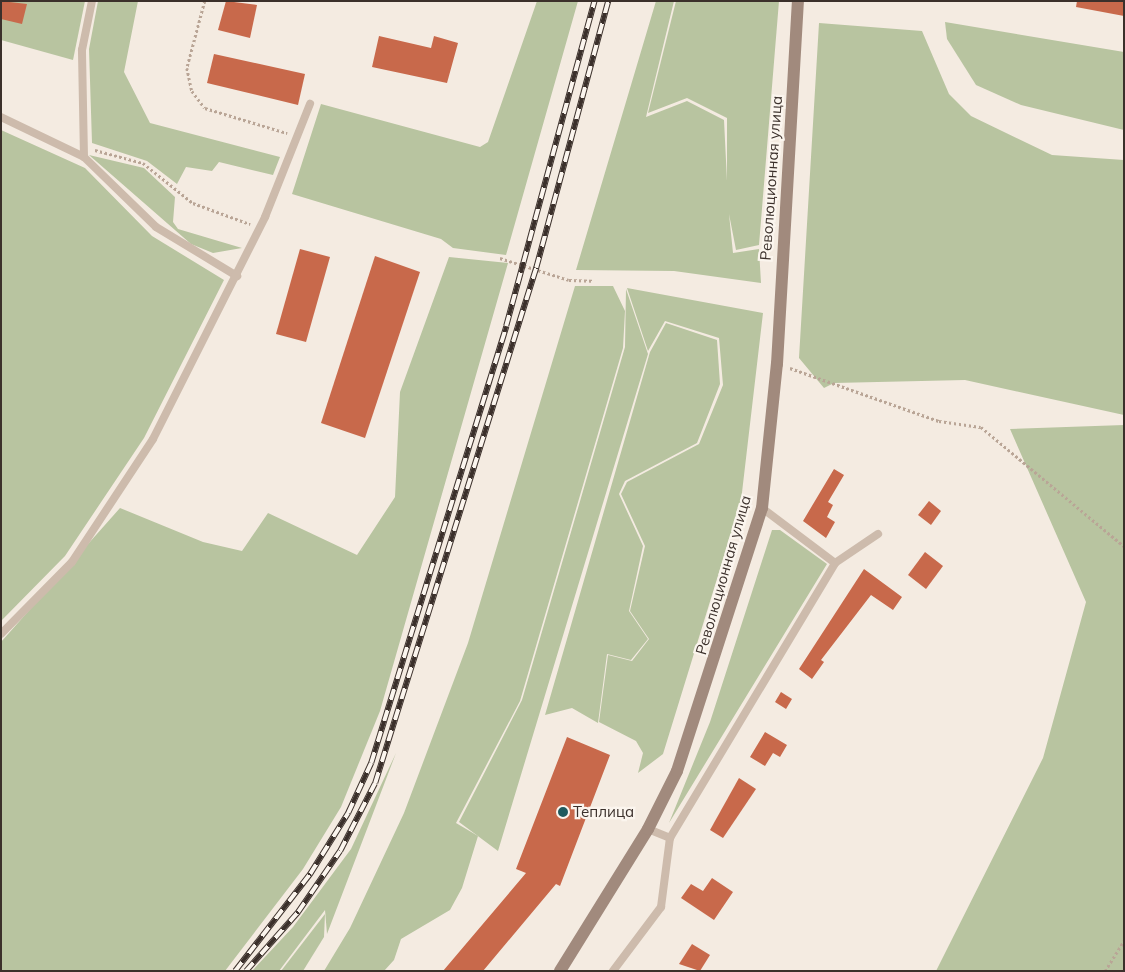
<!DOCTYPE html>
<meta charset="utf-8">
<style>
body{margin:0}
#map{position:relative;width:1125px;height:972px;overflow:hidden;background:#f4ebe1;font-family:Mulish,sans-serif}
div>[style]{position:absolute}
.green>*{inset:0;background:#b8c4a0}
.building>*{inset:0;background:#c8694b}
.path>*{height:2.5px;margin-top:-1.25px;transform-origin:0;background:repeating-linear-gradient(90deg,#b9a596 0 2.5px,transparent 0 5px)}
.lane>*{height:8px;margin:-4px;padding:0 4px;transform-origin:4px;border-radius:4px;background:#cdbbac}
.secondary>*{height:12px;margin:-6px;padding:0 6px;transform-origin:6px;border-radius:6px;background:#a18a7d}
.rail>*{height:5.5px;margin-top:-2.75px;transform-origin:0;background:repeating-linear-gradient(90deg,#fbf5ee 0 11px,#3b302b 0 22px);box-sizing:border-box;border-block:1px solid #3b302b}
.dots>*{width:14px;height:14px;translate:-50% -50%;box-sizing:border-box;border:2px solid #fbf5ee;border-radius:50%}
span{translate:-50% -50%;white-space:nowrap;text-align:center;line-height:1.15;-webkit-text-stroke:4.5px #fbf5ee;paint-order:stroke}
.street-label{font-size:15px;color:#3b302b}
.poi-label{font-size:15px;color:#3b302b}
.left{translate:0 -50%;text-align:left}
.frame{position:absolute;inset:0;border:2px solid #3b302b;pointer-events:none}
</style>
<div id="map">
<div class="green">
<div style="clip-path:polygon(1px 1px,85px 1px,73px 60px,1px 40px)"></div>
<div style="clip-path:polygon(98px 1px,138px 1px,124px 72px,150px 123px,280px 157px,273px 175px,219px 162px,212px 171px,186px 167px,177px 184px,147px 161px,92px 143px,89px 49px)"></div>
<div style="clip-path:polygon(537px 1px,578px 1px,506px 255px,453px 248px,441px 239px,292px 194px,321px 104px,480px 147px,488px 142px)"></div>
<div style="clip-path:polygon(656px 1px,674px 1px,646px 117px,687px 101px,724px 120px,727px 181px,727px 118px,687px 98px,648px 113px,676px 1px,779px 1px,759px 245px,736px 250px,729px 214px,733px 253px,759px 249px,761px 283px,674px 271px,576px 270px)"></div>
<div style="clip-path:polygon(945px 22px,1124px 52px,1124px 130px,1021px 105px,976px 85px,947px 39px)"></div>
<div style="clip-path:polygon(819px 23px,922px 31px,949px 94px,971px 116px,1052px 155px,1124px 160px,1124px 415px,965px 380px,834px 383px,824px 388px,799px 358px)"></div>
<div style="clip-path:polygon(1px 130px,85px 168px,152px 236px,224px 280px,144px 438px,65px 556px,1px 621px)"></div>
<div style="clip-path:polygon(89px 155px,144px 168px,175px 197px,173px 222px,178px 229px,242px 248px,213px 253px,191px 244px)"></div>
<div style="clip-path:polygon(449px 257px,508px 263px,380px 711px,341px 807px,303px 869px,225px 971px,1px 971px,1px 642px,120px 508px,203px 542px,242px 551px,268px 513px,357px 555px,395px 497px,400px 392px)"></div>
<div style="clip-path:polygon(575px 286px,613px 286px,625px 311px,623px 348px,520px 701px,456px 823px,478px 836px,462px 888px,450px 910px,401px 939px,394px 960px,384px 971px,324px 971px,350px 928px,404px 813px,468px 643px)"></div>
<div style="clip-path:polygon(627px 288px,763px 313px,741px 501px,663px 754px,638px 773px,643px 753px,636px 741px,599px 722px,608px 655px,632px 661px,649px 639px,630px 611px,645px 546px,621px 494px,627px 482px,699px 444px,723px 385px,719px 338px,665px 321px,648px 351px)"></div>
<div style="clip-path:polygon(626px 289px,648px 354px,498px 851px,459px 822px,522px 700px,625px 347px)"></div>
<div style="clip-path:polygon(666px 323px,717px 340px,720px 384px,697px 443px,625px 481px,619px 494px,643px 546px,629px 611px,648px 639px,631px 660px,607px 654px,598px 723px,572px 708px,545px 715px,650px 352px)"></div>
<div style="clip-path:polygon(1124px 425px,1124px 971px,936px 971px,1043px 758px,1086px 602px,1010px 429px)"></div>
<div style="clip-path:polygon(772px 530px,780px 530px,827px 564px,669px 823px,710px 722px)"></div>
<div style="clip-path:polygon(396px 753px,327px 934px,325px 910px,279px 971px,252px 971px,293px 927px,351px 849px)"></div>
<div style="clip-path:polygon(325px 914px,324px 937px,303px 971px,281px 971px)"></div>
</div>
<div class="building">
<div style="clip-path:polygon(1px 1px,27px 4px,22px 24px,1px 19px)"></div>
<div style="clip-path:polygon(226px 1px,257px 5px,250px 38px,218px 30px)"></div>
<div style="clip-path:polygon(1077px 1px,1124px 1px,1124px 16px,1076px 7px)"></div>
<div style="clip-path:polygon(379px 36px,431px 48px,434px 36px,458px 43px,447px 83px,372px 67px)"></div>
<div style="clip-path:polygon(214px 54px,305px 74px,298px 105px,207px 83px)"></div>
<div style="clip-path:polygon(300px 249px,330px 257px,306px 342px,276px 334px)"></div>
<div style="clip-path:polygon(375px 256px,420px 272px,365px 438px,321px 423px)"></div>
<div style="clip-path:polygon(834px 469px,844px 475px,828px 502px,833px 505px,827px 517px,835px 522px,826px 538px,803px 521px)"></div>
<div style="clip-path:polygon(929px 501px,941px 511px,931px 525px,918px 515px)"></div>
<div style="clip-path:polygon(925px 552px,943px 566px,926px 589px,908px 575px)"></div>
<div style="clip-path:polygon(864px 569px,902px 597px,893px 610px,871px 595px,821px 660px,824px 662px,812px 679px,799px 669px)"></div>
<div style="clip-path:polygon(781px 692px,792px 699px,786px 709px,775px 702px)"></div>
<div style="clip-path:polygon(765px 732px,787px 745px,780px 757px,773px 753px,765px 766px,750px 757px)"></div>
<div style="clip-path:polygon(567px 737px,610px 755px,560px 886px,556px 884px,483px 971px,443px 971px,526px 873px,516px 869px)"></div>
<div style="clip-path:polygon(739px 778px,756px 789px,723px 838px,710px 830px)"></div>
<div style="clip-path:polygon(712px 878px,733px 892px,714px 920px,681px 898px,691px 884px,703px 891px)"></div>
<div style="clip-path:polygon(692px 944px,710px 955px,700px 971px,679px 964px)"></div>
</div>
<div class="path">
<div style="left:205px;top:1px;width:69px;rotate:105deg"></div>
<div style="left:187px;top:68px;width:24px;rotate:78deg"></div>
<div style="left:192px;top:91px;width:21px;rotate:53deg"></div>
<div style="left:205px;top:108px;width:86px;rotate:17deg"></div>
<div style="left:95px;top:150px;width:50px;rotate:15.2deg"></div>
<div style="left:143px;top:163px;width:64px;rotate:38.7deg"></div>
<div style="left:193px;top:203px;width:61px;rotate:20.2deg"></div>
<div style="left:500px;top:258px;width:72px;rotate:17.7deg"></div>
<div style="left:569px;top:280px;width:23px;rotate:2deg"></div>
<div style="left:790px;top:368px;width:158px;rotate:19.6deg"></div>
<div style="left:939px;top:421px;width:42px;rotate:8.1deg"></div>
<div style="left:981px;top:427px;width:186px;rotate:39.8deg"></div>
<div style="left:1105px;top:971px;width:36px;rotate:-58deg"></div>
</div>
<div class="lane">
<div style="left:1px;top:117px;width:92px;rotate:25.7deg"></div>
<div style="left:84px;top:157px;width:100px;rotate:44.2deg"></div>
<div style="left:156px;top:227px;width:95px;rotate:31.2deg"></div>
<div style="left:84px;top:157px;width:107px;rotate:-91.1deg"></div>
<div style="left:82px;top:50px;width:50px;rotate:-78.5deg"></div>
<div style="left:835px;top:563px;width:52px;rotate:-34deg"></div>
<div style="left:1px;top:634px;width:101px;rotate:-45.4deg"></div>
<div style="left:72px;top:562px;width:147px;rotate:-56.6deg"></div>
<div style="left:153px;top:439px;width:249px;rotate:-63.2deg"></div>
<div style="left:265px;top:217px;width:122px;rotate:-68.3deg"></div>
<div style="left:648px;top:829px;width:24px;rotate:22deg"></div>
<div style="left:613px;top:971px;width:80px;rotate:-53.1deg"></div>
<div style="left:661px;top:907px;width:70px;rotate:-82.6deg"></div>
<div style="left:670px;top:838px;width:321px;rotate:-59deg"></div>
<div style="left:835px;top:563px;width:91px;rotate:-143deg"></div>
</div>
<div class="secondary">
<div style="left:560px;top:971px;width:167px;rotate:-58.2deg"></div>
<div style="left:648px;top:829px;width:65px;rotate:-63.4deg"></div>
<div style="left:677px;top:771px;width:276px;rotate:-72.1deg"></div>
<div style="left:762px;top:508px;width:145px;rotate:-84.1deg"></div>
<div style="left:777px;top:364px;width:364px;rotate:-86.7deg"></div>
</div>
<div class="rail">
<div style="left:235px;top:971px;width:123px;rotate:-52.3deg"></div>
<div style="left:310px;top:874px;width:72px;rotate:-58.1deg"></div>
<div style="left:348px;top:813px;width:55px;rotate:-65.3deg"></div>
<div style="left:371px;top:763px;width:457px;rotate:-72.8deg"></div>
<div style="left:506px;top:326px;width:337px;rotate:-74.8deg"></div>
<div style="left:246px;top:971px;width:79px;rotate:-48.6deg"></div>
<div style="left:298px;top:912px;width:74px;rotate:-55.5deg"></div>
<div style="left:340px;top:851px;width:76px;rotate:-62.8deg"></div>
<div style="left:375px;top:783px;width:540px;rotate:-72.64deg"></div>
<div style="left:536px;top:268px;width:277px;rotate:-74.9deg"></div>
</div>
<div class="dots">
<div style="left:563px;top:812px;background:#1f5a5e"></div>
</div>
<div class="street-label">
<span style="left:771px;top:178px;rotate:-86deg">Революционная улица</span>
<span style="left:723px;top:575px;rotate:-74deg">Революционная улица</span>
</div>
<div class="poi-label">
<span class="left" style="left:573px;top:812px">Теплица</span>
</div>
<div class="frame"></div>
</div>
